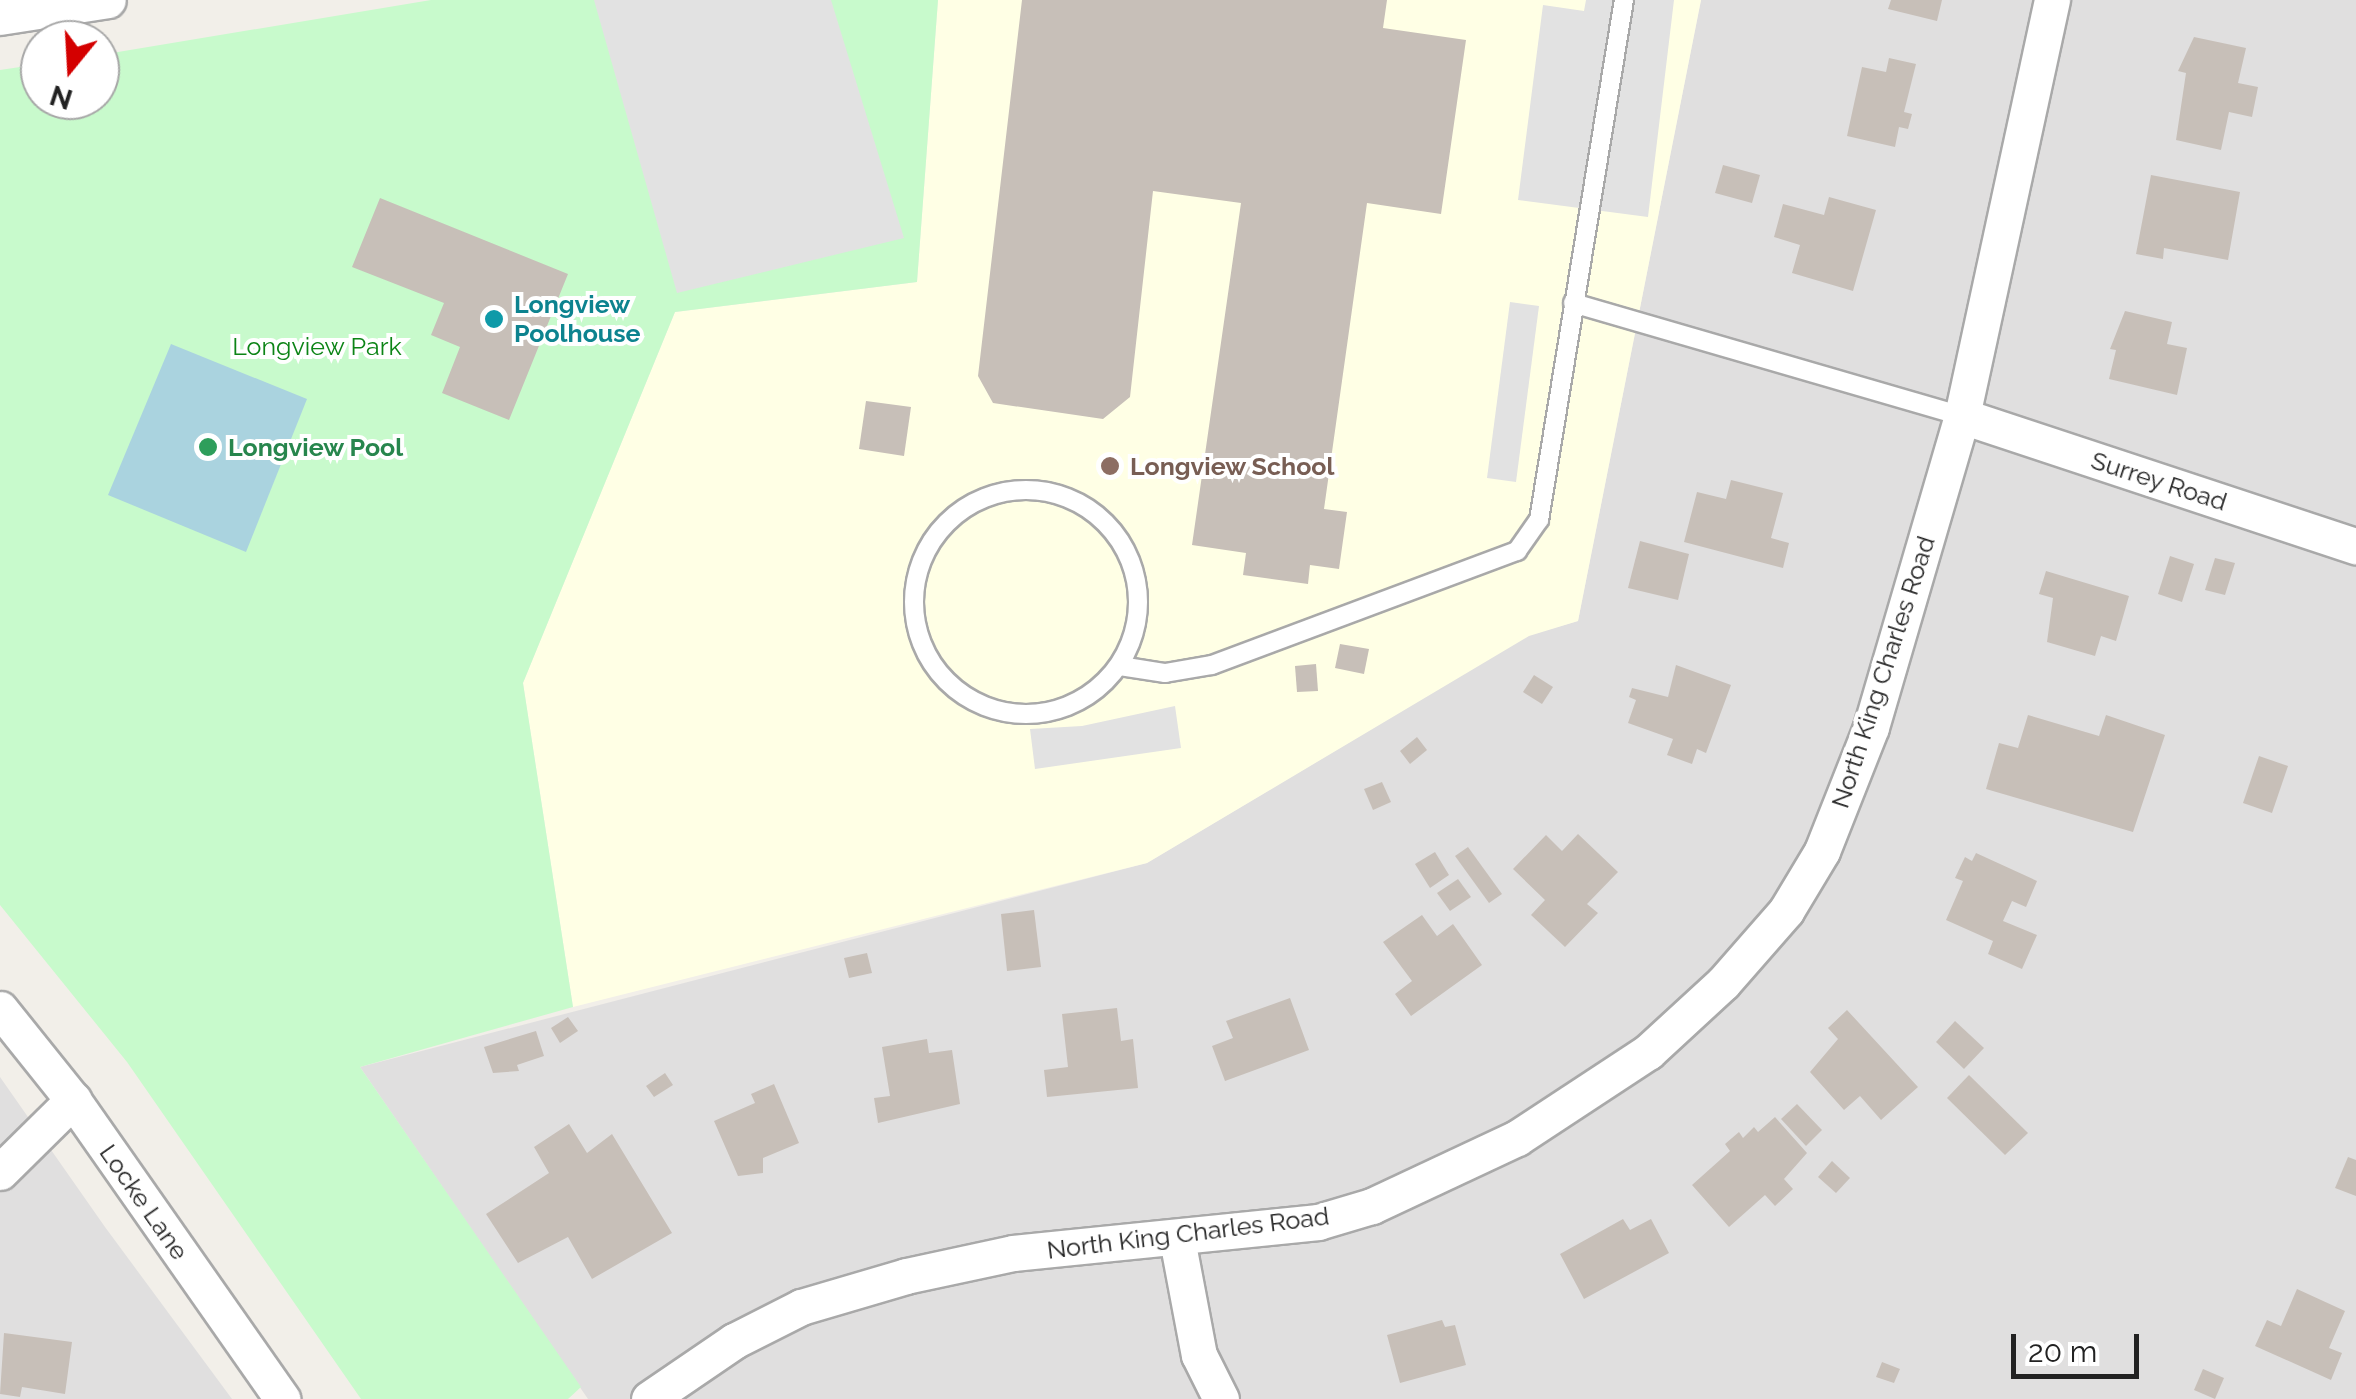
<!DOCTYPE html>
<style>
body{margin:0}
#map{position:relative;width:2356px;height:1399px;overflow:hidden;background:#f2efe9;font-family:Raleway,sans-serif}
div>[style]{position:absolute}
.residential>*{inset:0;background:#e0dfdf}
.education>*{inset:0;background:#ffffe5}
.park>*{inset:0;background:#c8facc}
.parking>*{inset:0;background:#e2e2e2}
.water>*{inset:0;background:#aad3df}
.building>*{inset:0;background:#c7bfb8}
.roads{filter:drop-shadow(2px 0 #a9a9a9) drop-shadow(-2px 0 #a9a9a9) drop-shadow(0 2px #a9a9a9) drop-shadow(0 -2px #a9a9a9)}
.lane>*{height:18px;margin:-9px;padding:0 9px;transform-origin:9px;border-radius:9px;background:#fff}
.lane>.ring{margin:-9px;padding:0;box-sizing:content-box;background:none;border:18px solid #fff;border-radius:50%}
.street>*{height:35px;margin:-17.5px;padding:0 17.5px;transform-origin:17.5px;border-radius:17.5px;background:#fff}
.dots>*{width:28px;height:28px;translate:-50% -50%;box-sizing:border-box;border:5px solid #fff;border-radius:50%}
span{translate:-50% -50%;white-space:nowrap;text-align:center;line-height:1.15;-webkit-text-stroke:8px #fff;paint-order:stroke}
.culture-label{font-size:25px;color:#0d838f;font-weight:700}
.left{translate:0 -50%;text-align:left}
.park-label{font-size:25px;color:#0c8416}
.leisure-label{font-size:25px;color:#27864d;font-weight:700}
.education-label{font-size:25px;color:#785e54;font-weight:700}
.street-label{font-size:25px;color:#222}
.north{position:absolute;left:20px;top:20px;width:100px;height:100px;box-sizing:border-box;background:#fff;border:2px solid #a7a7a7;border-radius:50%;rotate:198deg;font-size:28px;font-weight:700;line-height:40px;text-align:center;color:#222}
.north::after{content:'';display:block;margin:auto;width:35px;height:45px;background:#d40000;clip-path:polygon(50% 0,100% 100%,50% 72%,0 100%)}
.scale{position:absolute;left:2011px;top:1334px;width:128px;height:45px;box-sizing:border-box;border:5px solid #222;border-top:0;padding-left:12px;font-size:30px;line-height:35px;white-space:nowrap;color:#222;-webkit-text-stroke:8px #fff;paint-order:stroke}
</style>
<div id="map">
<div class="residential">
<div style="clip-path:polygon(1701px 0,2356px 0,2356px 1399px,588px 1399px,360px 1067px,1147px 863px,1529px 635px,1578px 621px)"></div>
<div style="clip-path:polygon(0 1077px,105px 1227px,232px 1399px,0 1399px)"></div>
</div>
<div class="education">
<div style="clip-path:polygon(938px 0,1701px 0,1578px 621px,1529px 636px,1147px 863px,573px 1007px,523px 683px,675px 312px,917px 282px)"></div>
</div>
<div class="park">
<div style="clip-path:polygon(431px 0,938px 0,917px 282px,675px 312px,523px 683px,573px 1007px,360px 1067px,581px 1387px,568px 1399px,361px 1399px,127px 1062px,0 905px,0 70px,40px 64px,40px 100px,100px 100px,100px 55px)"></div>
</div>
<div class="parking">
<div style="clip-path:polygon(594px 0,831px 0,904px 238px,677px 293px)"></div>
<div style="clip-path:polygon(1586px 0,1674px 0,1648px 217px,1518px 200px,1543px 5px,1584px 11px)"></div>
<div style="clip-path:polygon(1510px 302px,1539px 306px,1516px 482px,1487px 478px)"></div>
<div style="clip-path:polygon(1175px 706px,1181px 748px,1035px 769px,1030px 729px,1082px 726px)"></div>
</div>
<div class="water">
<div style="clip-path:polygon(171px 344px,307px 399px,246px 552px,108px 495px)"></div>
</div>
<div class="building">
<div style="clip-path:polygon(1022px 0,1387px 0,1383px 28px,1466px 40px,1441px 214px,1367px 203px,1324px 509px,1347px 512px,1339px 569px,1310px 565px,1308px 584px,1243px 575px,1246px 553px,1192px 545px,1241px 203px,1153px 191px,1130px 397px,1103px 419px,993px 403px,978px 376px)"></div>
<div style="clip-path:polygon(1891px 0,1942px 0,1937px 21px,1888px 9px)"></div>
<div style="clip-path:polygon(2194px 37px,2246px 48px,2238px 83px,2258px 87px,2252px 117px,2229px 112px,2221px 150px,2176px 140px,2186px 73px,2178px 71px)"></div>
<div style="clip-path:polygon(1889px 58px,1916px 64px,1904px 112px,1912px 114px,1908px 129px,1899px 127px,1895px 147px,1847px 136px,1862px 67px,1886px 72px)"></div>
<div style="clip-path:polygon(1723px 165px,1760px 175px,1752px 203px,1715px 193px)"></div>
<div style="clip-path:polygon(2151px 175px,2240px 192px,2228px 260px,2164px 248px,2163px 259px,2136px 254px)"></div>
<div style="clip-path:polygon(1829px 197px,1876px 210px,1853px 291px,1792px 273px,1800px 245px,1774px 237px,1783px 204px,1824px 215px)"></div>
<div style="clip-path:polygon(380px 198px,568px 274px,509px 420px,442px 393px,460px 347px,431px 335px,444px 303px,352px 267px)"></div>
<div style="clip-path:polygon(2125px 311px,2172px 322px,2167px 344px,2187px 348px,2177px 395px,2109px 379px,2116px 350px,2110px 349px)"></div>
<div style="clip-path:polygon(866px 401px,911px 407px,904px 456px,859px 449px)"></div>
<div style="clip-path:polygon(1731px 480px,1783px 493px,1771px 538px,1789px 543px,1783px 568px,1684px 542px,1697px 492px,1726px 499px)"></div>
<div style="clip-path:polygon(1640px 541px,1689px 554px,1678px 600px,1628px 588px)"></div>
<div style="clip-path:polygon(2170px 556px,2194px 564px,2182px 602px,2158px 594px)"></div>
<div style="clip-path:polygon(2215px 558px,2235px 563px,2225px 595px,2205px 590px)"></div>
<div style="clip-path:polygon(2046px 571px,2129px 596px,2116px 641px,2101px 636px,2095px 656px,2047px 642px,2053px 598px,2039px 594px)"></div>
<div style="clip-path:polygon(1340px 644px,1369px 649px,1364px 674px,1335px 668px)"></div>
<div style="clip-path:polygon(1316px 664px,1318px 691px,1297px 692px,1295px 666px)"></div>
<div style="clip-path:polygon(1676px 665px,1731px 685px,1706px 753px,1697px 749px,1692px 764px,1667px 755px,1673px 739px,1628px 723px,1636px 700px,1629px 697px,1632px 688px,1668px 697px)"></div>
<div style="clip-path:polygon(1534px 675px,1553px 687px,1542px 704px,1523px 692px)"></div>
<div style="clip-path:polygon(2028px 715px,2099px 736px,2106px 715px,2165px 735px,2133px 832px,1986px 789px,1999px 743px,2018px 748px)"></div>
<div style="clip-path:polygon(1417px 737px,1427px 750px,1410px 764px,1400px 751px)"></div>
<div style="clip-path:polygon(2259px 756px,2288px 766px,2272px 813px,2243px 803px)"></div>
<div style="clip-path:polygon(1382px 782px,1391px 802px,1373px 810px,1364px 789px)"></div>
<div style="clip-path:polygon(1578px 834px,1618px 872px,1587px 904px,1598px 913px,1565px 947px,1531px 915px,1545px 900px,1513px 869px,1546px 835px,1562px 851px)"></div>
<div style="clip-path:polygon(1468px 847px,1502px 894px,1489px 903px,1455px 856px)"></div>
<div style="clip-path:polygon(1435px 852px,1449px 875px,1430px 888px,1415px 864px)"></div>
<div style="clip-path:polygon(1976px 853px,2037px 881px,2026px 907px,2012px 901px,2003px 921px,2037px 935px,2022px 969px,1988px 954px,1993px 941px,1946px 920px,1963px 881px,1955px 878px,1965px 857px,1972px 861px)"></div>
<div style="clip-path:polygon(1458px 879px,1471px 897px,1450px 911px,1437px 893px)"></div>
<div style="clip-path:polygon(1034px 910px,1041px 967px,1007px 971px,1001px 914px)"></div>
<div style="clip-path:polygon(1422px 915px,1437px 936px,1453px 924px,1482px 965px,1411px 1016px,1395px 994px,1412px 981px,1383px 942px)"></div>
<div style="clip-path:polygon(867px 953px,872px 973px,849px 978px,844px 958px)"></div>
<div style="clip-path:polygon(1290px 998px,1309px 1050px,1225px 1081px,1212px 1046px,1233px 1038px,1226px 1021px)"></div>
<div style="clip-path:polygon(1117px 1008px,1121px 1041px,1133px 1039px,1138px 1088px,1047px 1097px,1044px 1070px,1068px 1067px,1062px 1014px)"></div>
<div style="clip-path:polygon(1847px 1010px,1918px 1087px,1881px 1120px,1860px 1096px,1844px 1110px,1810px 1072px,1838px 1039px,1828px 1028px)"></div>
<div style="clip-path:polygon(568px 1017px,578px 1031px,560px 1043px,551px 1028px)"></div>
<div style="clip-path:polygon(1955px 1021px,1984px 1048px,1964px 1069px,1936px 1042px)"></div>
<div style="clip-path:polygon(536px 1031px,544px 1056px,517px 1065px,519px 1071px,493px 1073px,484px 1047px)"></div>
<div style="clip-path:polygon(927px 1039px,929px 1053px,952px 1050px,960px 1104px,878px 1123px,874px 1098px,890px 1096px,882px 1047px)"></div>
<div style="clip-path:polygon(665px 1073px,673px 1085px,654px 1097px,646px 1086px)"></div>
<div style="clip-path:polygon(1969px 1075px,2028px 1133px,2005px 1155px,1947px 1098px)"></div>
<div style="clip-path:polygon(774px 1084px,799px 1143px,763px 1158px,763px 1173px,738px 1176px,714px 1121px,755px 1103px,751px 1094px)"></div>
<div style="clip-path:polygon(1797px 1104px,1822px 1130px,1806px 1146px,1781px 1119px)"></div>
<div style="clip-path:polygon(1775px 1117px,1807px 1153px,1784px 1179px,1793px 1189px,1775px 1206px,1765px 1195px,1729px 1227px,1692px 1185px,1730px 1151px,1725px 1144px,1739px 1132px,1743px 1138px,1754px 1127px,1758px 1132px)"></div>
<div style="clip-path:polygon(569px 1124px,587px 1153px,612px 1134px,672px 1233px,592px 1279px,568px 1237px,518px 1263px,486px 1214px,549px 1173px,534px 1147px)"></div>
<div style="clip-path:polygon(2348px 1157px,2356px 1160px,2356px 1196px,2335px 1188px)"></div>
<div style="clip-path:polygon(1832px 1161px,1850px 1178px,1836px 1193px,1818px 1177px)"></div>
<div style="clip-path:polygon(1623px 1219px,1630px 1230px,1651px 1219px,1669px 1253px,1584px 1299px,1560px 1254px)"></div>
<div style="clip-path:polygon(2297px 1289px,2345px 1311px,2329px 1348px,2342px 1353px,2331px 1380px,2255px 1346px,2267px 1320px,2281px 1326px)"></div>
<div style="clip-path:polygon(1442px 1320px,1445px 1327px,1455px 1325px,1466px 1365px,1400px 1383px,1387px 1335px)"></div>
<div style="clip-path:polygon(4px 1333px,72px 1342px,65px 1394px,22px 1387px,20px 1397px,0 1394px)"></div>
<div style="clip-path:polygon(1882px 1362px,1900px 1369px,1894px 1383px,1876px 1377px)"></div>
<div style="clip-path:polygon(2203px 1369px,2224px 1378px,2215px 1399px,2194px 1390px)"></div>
</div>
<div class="roads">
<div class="lane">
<div style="left:1573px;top:303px;width:405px;rotate:16.2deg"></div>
<div class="ring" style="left:914px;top:490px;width:206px;height:206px"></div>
<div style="left:1120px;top:666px;width:46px;rotate:8.8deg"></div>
<div style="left:1165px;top:673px;width:48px;rotate:-9.7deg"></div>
<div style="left:1212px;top:665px;width:326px;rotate:-20.5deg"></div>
<div style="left:1517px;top:551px;width:38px;rotate:-55deg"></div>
<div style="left:1539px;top:520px;width:527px;rotate:-80.72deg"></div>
</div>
<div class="street">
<div style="left:0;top:17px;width:109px;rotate:-8.9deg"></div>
<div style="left:1962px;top:416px;width:415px;rotate:18.3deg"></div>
<div style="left:0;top:1009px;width:117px;rotate:51.3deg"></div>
<div style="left:73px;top:1100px;width:365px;rotate:55deg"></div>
<div style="left:0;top:1172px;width:103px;rotate:-44.6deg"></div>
<div style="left:1177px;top:1239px;width:118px;rotate:79.3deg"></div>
<div style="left:1199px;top:1355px;width:49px;rotate:63.4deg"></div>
<div style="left:649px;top:1399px;width:103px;rotate:-34.3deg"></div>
<div style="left:734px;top:1341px;width:75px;rotate:-26.9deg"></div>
<div style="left:801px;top:1307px;width:109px;rotate:-16.4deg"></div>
<div style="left:906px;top:1276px;width:109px;rotate:-12.1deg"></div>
<div style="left:1013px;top:1253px;width:307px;rotate:-5.8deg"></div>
<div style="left:1318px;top:1222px;width:56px;rotate:-16.5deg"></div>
<div style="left:1372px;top:1206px;width:160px;rotate:-25.1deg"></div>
<div style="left:1517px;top:1138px;width:157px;rotate:-33.3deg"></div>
<div style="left:1648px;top:1052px;width:102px;rotate:-42.6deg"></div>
<div style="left:1723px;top:983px;width:96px;rotate:-48.8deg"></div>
<div style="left:1786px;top:911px;width:70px;rotate:-59deg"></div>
<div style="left:1822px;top:851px;width:133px;rotate:-68.4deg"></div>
<div style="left:1871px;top:727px;width:324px;rotate:-73.7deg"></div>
<div style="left:1962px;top:416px;width:426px;rotate:-77.8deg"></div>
</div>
</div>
<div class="dots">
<div style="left:494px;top:319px;background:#0f9aa8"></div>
<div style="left:208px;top:447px;background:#2e9e5b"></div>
<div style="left:1110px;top:466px;background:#8d6e63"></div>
</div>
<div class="culture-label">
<span class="left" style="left:514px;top:319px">Longview<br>Poolhouse</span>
</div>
<div class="park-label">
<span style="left:317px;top:346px">Longview Park</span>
</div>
<div class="leisure-label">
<span class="left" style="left:228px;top:447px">Longview Pool</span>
</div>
<div class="education-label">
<span class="left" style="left:1130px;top:466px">Longview School</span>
</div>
<div class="street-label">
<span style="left:2159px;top:481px;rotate:18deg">Surrey Road</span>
<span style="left:1883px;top:672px;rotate:-72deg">North King Charles Road</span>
<span style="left:144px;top:1202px;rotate:55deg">Locke Lane</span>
<span style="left:1188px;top:1233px;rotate:-7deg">North King Charles Road</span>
</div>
<div class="north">N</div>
<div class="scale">20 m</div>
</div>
